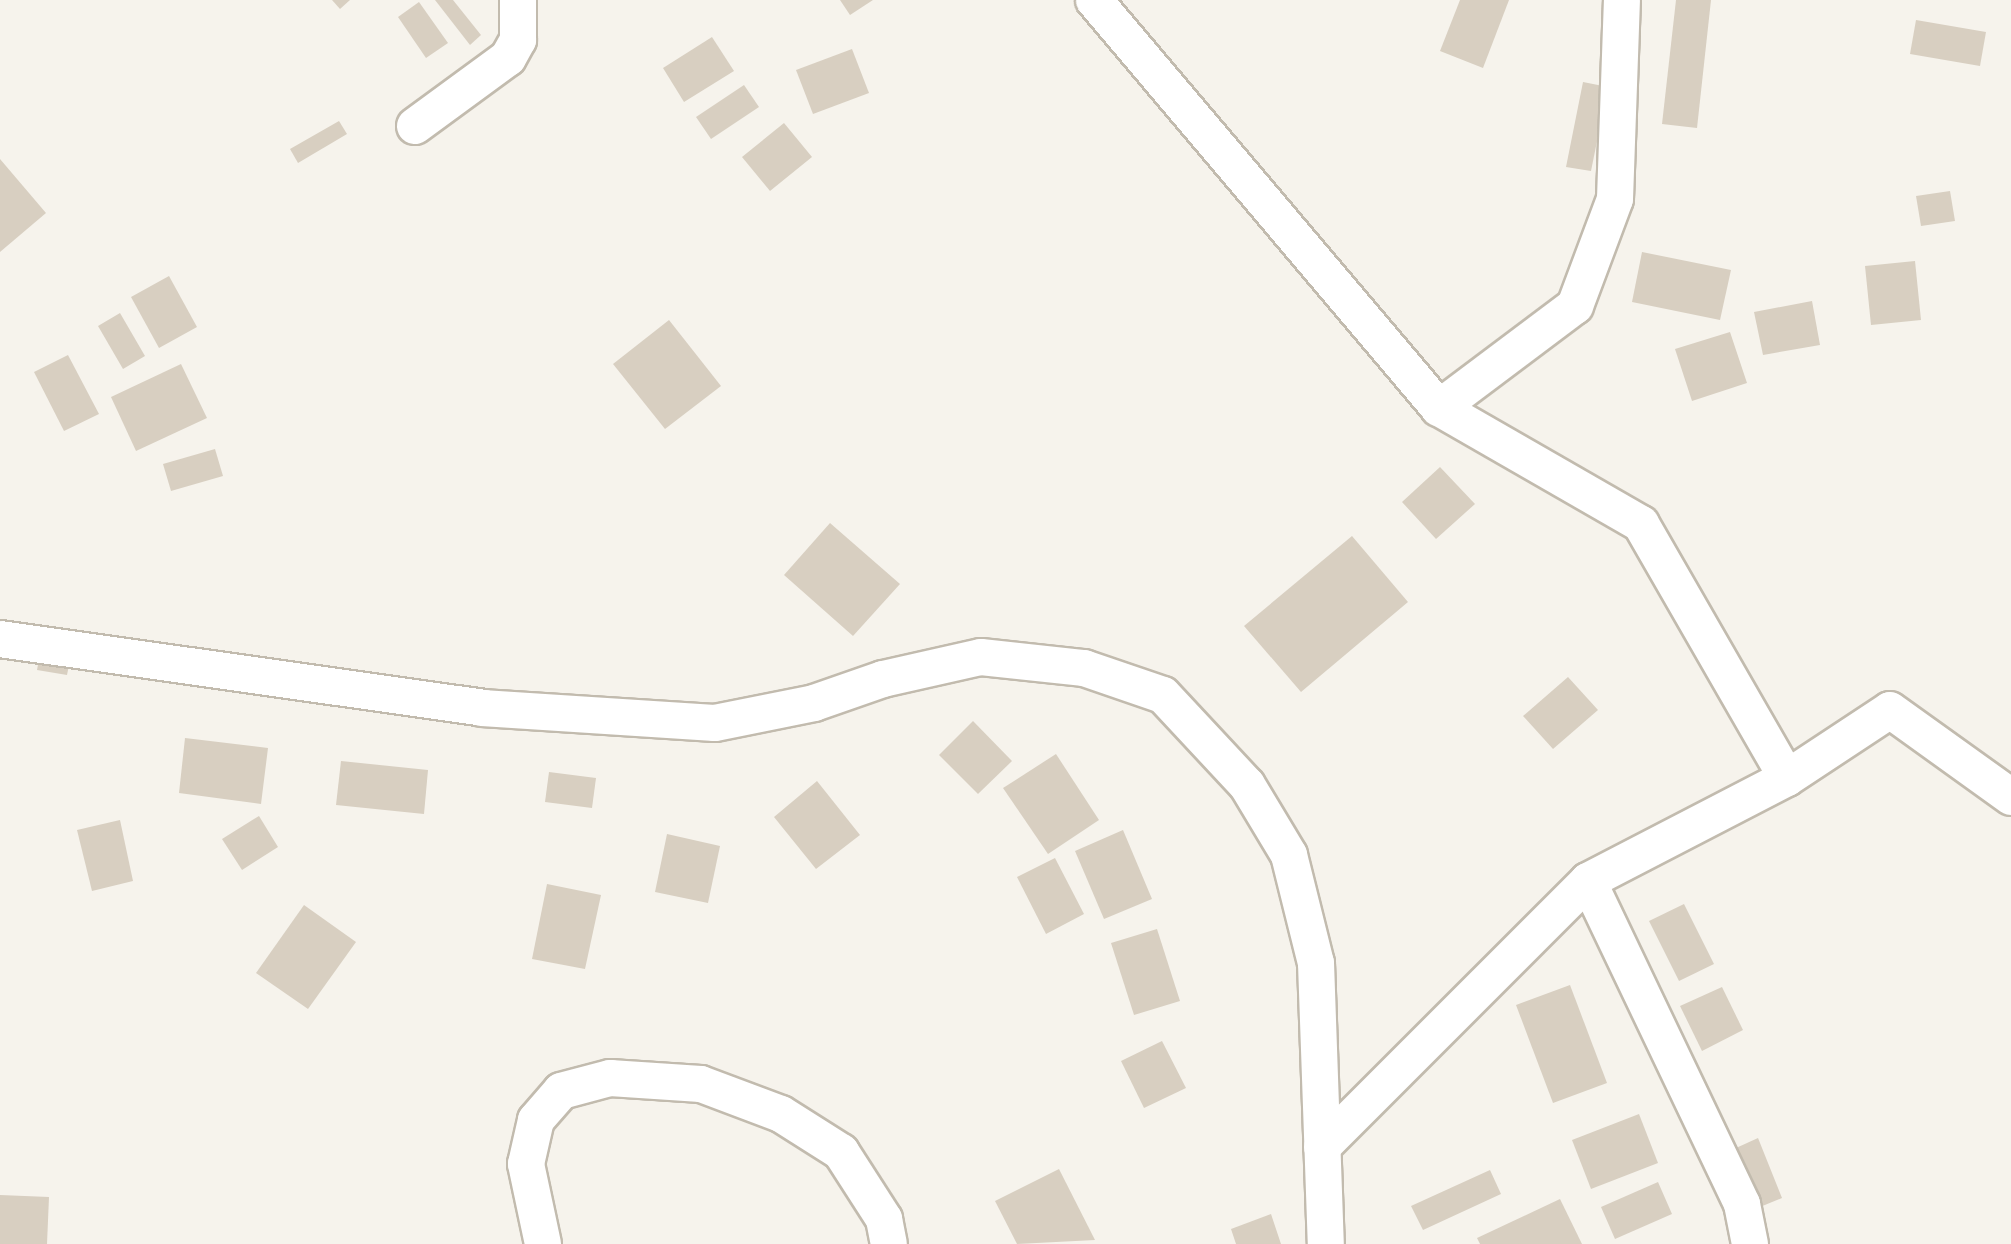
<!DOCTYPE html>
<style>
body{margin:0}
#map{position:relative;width:2011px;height:1244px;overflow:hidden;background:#f6f3ec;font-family:"IBM Plex Sans",sans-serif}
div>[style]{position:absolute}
.building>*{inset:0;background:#d8cfc1}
.roads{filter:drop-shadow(2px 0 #c2bbae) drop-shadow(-2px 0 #c2bbae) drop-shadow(0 2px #c2bbae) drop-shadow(0 -2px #c2bbae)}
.minor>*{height:36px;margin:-18px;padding:0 18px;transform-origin:18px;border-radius:18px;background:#fff}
span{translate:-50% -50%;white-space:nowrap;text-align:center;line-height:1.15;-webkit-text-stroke:6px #fff;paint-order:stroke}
</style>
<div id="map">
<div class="building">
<div style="clip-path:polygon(332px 0,350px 0,340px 9px)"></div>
<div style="clip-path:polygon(435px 0,453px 0,481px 35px,470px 45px)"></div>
<div style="clip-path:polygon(840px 0,873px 0,850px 15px)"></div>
<div style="clip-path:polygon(1460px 0,1509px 0,1483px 68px,1440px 51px)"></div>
<div style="clip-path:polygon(1676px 0,1711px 0,1697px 128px,1662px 124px)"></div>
<div style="clip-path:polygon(419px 2px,448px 43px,426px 58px,398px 17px)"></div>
<div style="clip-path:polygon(1916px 20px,1986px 32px,1980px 66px,1910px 54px)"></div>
<div style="clip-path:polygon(712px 37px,734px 71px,684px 102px,663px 68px)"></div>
<div style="clip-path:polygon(852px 49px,869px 93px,813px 114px,796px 70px)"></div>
<div style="clip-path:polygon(1583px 82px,1608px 87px,1591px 171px,1566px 167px)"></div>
<div style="clip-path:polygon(744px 85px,759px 107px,711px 139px,696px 117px)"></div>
<div style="clip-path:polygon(339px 121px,347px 134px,298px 163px,290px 149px)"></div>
<div style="clip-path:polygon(784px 123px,812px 157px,770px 191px,742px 157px)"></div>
<div style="clip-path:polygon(0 159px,46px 213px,0 252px)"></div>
<div style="clip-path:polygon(1950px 191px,1955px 221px,1921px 226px,1916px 196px)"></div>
<div style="clip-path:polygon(1642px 252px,1731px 270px,1720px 320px,1632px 302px)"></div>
<div style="clip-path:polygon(1915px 261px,1921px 320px,1871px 325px,1865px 266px)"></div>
<div style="clip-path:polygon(169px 276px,197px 327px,159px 348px,131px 297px)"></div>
<div style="clip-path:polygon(1812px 301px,1820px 345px,1763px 355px,1754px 312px)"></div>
<div style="clip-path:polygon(120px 313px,145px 356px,123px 369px,98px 326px)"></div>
<div style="clip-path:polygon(669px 320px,721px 386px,665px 429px,613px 364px)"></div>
<div style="clip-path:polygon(1730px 332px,1747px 383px,1692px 401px,1675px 349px)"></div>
<div style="clip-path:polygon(68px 355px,99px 414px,64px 431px,34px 372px)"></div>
<div style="clip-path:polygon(181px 364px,207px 418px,136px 451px,111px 397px)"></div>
<div style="clip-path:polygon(215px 449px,223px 476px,171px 491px,163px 464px)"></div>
<div style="clip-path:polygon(1440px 467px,1475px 504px,1436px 539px,1402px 502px)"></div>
<div style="clip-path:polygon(830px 523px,900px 584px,853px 636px,784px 575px)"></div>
<div style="clip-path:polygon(1352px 536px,1408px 602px,1301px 692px,1244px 626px)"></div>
<div style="clip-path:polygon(41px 649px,71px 655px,67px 675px,37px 670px)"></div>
<div style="clip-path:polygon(1568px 677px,1598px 710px,1553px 749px,1523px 716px)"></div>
<div style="clip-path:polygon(973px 721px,1012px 761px,978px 794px,939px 755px)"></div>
<div style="clip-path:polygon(185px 738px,268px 748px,261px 804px,179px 793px)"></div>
<div style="clip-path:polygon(1056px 754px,1099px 820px,1048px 854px,1003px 788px)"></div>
<div style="clip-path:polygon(341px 761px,428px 770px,424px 814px,336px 805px)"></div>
<div style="clip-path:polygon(549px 772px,596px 778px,592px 808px,545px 802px)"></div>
<div style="clip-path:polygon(817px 781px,860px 835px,816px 869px,774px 817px)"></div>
<div style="clip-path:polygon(259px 816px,278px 847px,242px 870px,222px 839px)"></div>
<div style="clip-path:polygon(120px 820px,133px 881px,92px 891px,77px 830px)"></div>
<div style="clip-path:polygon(1123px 830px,1152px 899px,1104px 919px,1075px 851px)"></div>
<div style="clip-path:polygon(667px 834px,720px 846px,708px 903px,655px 892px)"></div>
<div style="clip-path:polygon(1055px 858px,1084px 914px,1046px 934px,1017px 877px)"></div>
<div style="clip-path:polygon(547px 884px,601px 895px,585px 969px,532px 959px)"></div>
<div style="clip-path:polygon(1684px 904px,1714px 964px,1679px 981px,1649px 921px)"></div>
<div style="clip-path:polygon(304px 905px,356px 942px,308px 1009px,256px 973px)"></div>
<div style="clip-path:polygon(1157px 929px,1180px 1001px,1134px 1015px,1111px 943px)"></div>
<div style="clip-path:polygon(1570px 985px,1607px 1083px,1553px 1103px,1516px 1005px)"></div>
<div style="clip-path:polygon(1722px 987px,1743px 1030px,1702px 1051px,1680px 1006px)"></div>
<div style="clip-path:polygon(1162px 1041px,1186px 1088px,1144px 1108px,1121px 1061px)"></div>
<div style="clip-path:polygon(1639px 1114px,1658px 1163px,1591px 1189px,1572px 1140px)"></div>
<div style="clip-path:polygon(1758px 1138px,1782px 1198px,1760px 1207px,1736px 1148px)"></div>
<div style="clip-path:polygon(1059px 1169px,1095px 1240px,1017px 1244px,995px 1201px)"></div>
<div style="clip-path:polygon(1490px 1170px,1501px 1194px,1423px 1230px,1411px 1206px)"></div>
<div style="clip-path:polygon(1658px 1182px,1672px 1214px,1615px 1239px,1601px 1207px)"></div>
<div style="clip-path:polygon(0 1195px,49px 1197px,47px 1244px,0 1244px)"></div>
<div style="clip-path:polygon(1560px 1199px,1582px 1244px,1480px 1244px,1477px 1238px)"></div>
<div style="clip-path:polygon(1271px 1214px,1281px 1244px,1236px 1244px,1231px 1229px)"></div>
</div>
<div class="roads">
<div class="minor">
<div style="left:1094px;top:0;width:534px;rotate:49.78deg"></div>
<div style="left:1439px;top:408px;width:170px;rotate:-36.9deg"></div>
<div style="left:1575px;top:306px;width:114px;rotate:-69.5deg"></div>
<div style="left:1615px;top:199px;width:199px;rotate:-88deg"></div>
<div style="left:415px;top:126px;width:115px;rotate:-36.2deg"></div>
<div style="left:508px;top:58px;width:21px;rotate:-61deg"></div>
<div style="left:518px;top:40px;width:40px;rotate:-90deg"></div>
<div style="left:0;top:639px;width:487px;rotate:8.1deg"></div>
<div style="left:482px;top:708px;width:233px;rotate:3.7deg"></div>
<div style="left:715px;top:723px;width:101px;rotate:-11.4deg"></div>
<div style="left:814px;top:703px;width:73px;rotate:-19.2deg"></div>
<div style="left:883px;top:679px;width:100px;rotate:-12.7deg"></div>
<div style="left:981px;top:657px;width:104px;rotate:6.1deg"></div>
<div style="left:1084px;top:668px;width:83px;rotate:18.9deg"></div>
<div style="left:1163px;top:695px;width:123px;rotate:47deg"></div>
<div style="left:1247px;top:785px;width:82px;rotate:59deg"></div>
<div style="left:1289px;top:855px;width:111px;rotate:76deg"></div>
<div style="left:1316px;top:963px;width:281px;rotate:88deg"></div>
<div style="left:1787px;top:778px;width:123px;rotate:-33.4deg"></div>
<div style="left:1890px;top:710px;width:149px;rotate:35.7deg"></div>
<div style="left:1588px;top:881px;width:358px;rotate:64.5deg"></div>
<div style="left:1742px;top:1204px;width:41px;rotate:78.7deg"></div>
<div style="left:1322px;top:1147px;width:376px;rotate:-45deg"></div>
<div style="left:1588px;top:881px;width:224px;rotate:-27.4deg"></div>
<div style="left:1787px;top:778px;width:293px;rotate:-119.9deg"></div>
<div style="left:1641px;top:524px;width:233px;rotate:-150.1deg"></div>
<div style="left:543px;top:1244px;width:82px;rotate:-102deg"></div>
<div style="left:526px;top:1164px;width:45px;rotate:-77.2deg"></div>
<div style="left:536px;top:1120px;width:38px;rotate:-49deg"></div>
<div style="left:561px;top:1091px;width:51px;rotate:-14.9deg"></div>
<div style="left:610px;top:1078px;width:91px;rotate:3.8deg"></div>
<div style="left:701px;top:1084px;width:85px;rotate:20.6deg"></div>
<div style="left:781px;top:1114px;width:71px;rotate:32.3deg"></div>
<div style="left:841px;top:1152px;width:80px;rotate:57.3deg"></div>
<div style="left:884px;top:1219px;width:25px;rotate:79deg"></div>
</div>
</div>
</div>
